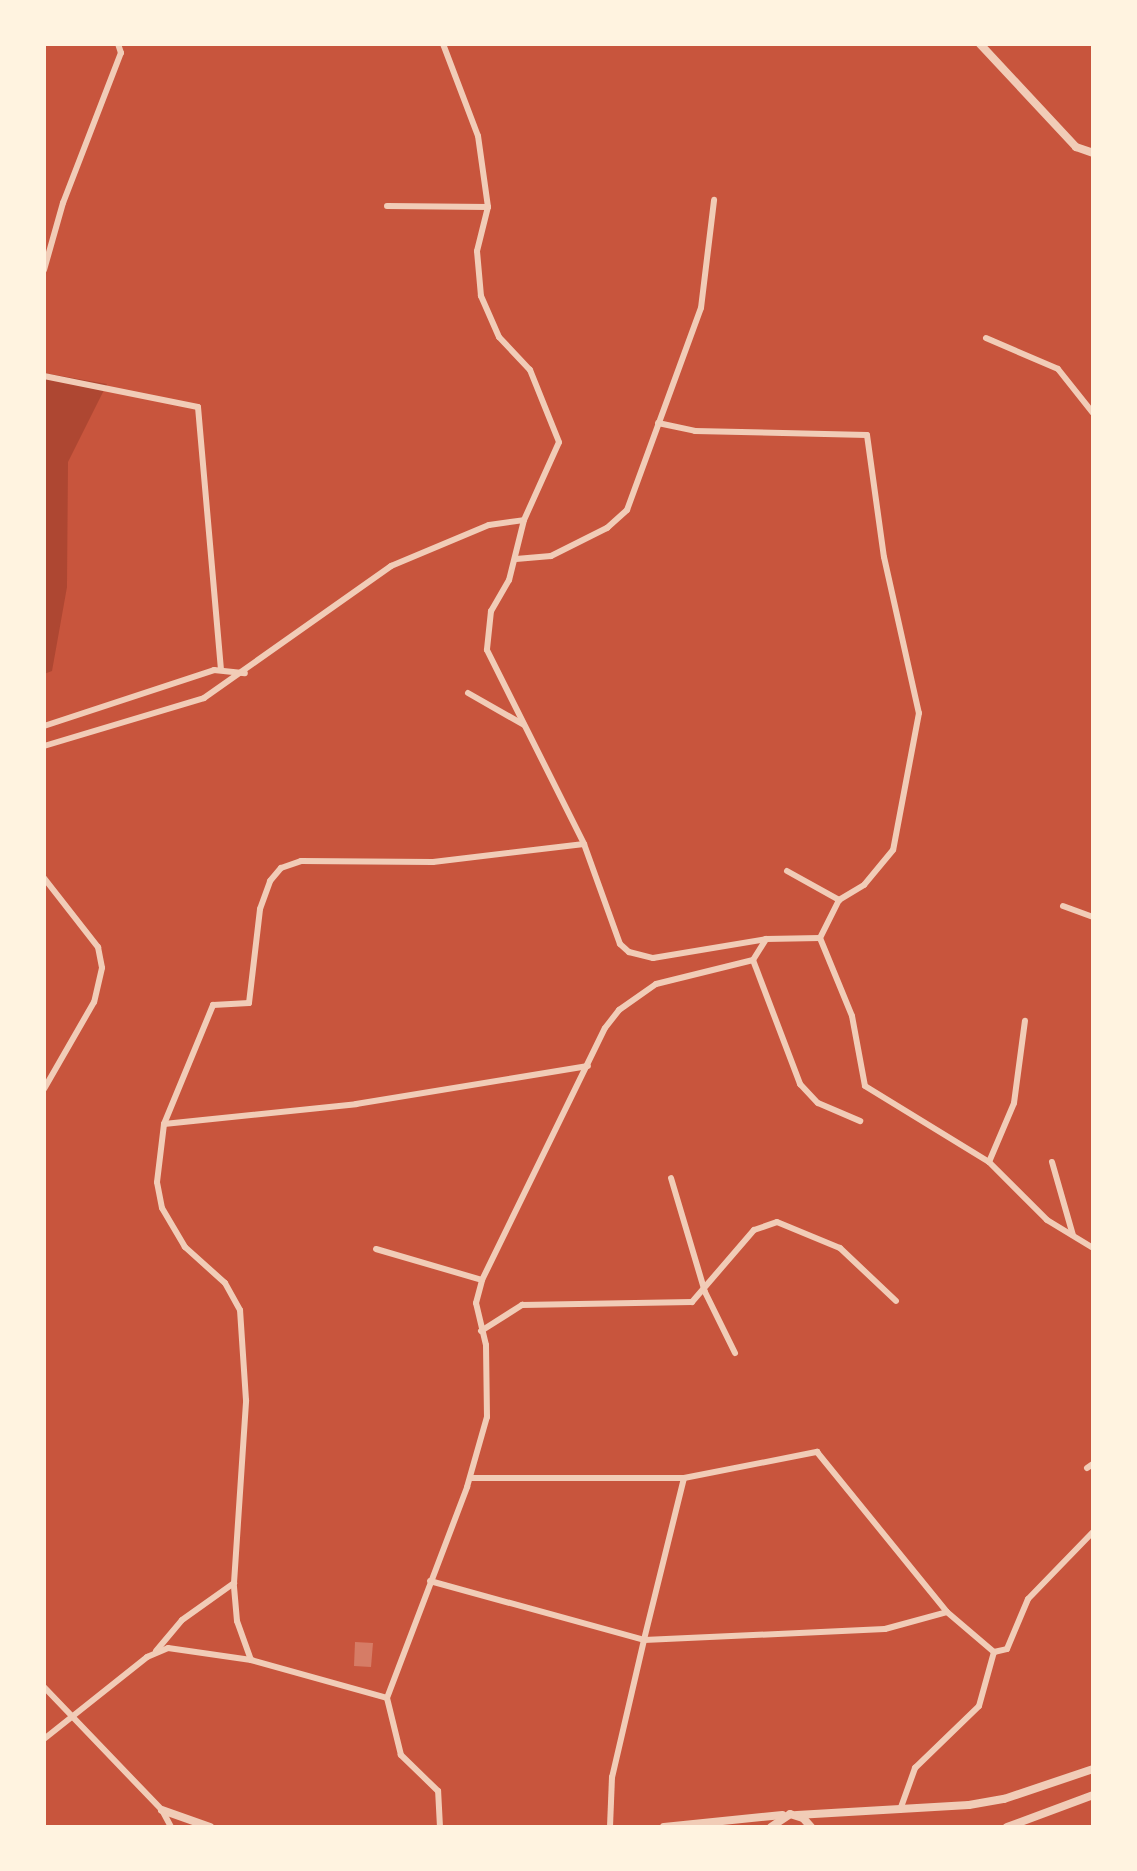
<!DOCTYPE html>
<style>
body{margin:0}
#map{position:relative;width:1137px;height:1871px;overflow:hidden;background:#c8553d;font-family:"DM Sans",sans-serif}
div>[style]{position:absolute}
.green>*{inset:0;background:#ae4732}
.building>*{inset:0;background:#d67c66}
.minor>*{height:6px;margin:-3px;padding:0 3px;transform-origin:3px;border-radius:3px;background:#f1ccb7}
.tertiary>*{height:8px;margin:-4px;padding:0 4px;transform-origin:4px;border-radius:4px;background:#f1ccb7}
span{translate:-50% -50%;white-space:nowrap;text-align:center;line-height:1.15;-webkit-text-stroke:8px #fff3e0;paint-order:stroke}
.frame{position:absolute;inset:0;border:46px solid #fff3e0;pointer-events:none}
</style>
<div id="map">
<div class="green">
<div style="clip-path:polygon(44px 373px,107px 384px,68px 462px,67px 587px,52px 671px,44px 674px)"></div>
</div>
<div class="building">
<div style="clip-path:polygon(355px 1642px,373px 1643px,371px 1667px,354px 1666px)"></div>
</div>
<div class="minor">
<div style="left:387px;top:206px;width:101px;rotate:0.6deg"></div>
<div style="left:44px;top:270px;width:70px;rotate:-74.2deg"></div>
<div style="left:63px;top:203px;width:161px;rotate:-68.9deg"></div>
<div style="left:121px;top:53px;width:9px;rotate:-108deg"></div>
<div style="left:986px;top:338px;width:78px;rotate:23.3deg"></div>
<div style="left:1058px;top:369px;width:56px;rotate:51.5deg"></div>
<div style="left:44px;top:376px;width:157px;rotate:11.4deg"></div>
<div style="left:198px;top:407px;width:263px;rotate:85deg"></div>
<div style="left:658px;top:423px;width:38px;rotate:12deg"></div>
<div style="left:695px;top:431px;width:172px;rotate:1.3deg"></div>
<div style="left:867px;top:435px;width:123px;rotate:82.1deg"></div>
<div style="left:884px;top:557px;width:160px;rotate:77.4deg"></div>
<div style="left:919px;top:713px;width:139px;rotate:100.7deg"></div>
<div style="left:893px;top:850px;width:45px;rotate:129.6deg"></div>
<div style="left:864px;top:885px;width:29px;rotate:149deg"></div>
<div style="left:839px;top:900px;width:42px;rotate:116.6deg"></div>
<div style="left:524px;top:520px;width:62px;rotate:104deg"></div>
<div style="left:509px;top:580px;width:36px;rotate:120deg"></div>
<div style="left:491px;top:611px;width:39px;rotate:96deg"></div>
<div style="left:487px;top:650px;width:217px;rotate:63.4deg"></div>
<div style="left:584px;top:844px;width:106px;rotate:70.2deg"></div>
<div style="left:620px;top:944px;width:12px;rotate:42deg"></div>
<div style="left:629px;top:952px;width:25px;rotate:14deg"></div>
<div style="left:653px;top:958px;width:115px;rotate:-9.5deg"></div>
<div style="left:766px;top:939px;width:54px;rotate:-1.1deg"></div>
<div style="left:516px;top:559px;width:35px;rotate:-5deg"></div>
<div style="left:551px;top:556px;width:63px;rotate:-26.6deg"></div>
<div style="left:607px;top:528px;width:27px;rotate:-42deg"></div>
<div style="left:627px;top:510px;width:215px;rotate:-69.9deg"></div>
<div style="left:701px;top:308px;width:109px;rotate:-83.1deg"></div>
<div style="left:468px;top:693px;width:64px;rotate:29.7deg"></div>
<div style="left:44px;top:726px;width:179px;rotate:-18.2deg"></div>
<div style="left:214px;top:670px;width:31px;rotate:6deg"></div>
<div style="left:44px;top:746px;width:167px;rotate:-16.7deg"></div>
<div style="left:204px;top:698px;width:229px;rotate:-35.2deg"></div>
<div style="left:391px;top:566px;width:106px;rotate:-22.7deg"></div>
<div style="left:489px;top:525px;width:35px;rotate:-8deg"></div>
<div style="left:524px;top:520px;width:85px;rotate:-65.8deg"></div>
<div style="left:559px;top:442px;width:78px;rotate:-111.9deg"></div>
<div style="left:530px;top:370px;width:45px;rotate:-133.2deg"></div>
<div style="left:499px;top:337px;width:45px;rotate:-113.7deg"></div>
<div style="left:481px;top:296px;width:45px;rotate:-95.1deg"></div>
<div style="left:477px;top:251px;width:45px;rotate:-76deg"></div>
<div style="left:488px;top:207px;width:72px;rotate:-98deg"></div>
<div style="left:478px;top:136px;width:98px;rotate:-110.8deg"></div>
<div style="left:787px;top:871px;width:60px;rotate:29.1deg"></div>
<div style="left:44px;top:878px;width:88px;rotate:52deg"></div>
<div style="left:98px;top:947px;width:21px;rotate:79deg"></div>
<div style="left:102px;top:968px;width:35px;rotate:103deg"></div>
<div style="left:94px;top:1002px;width:100px;rotate:119.9deg"></div>
<div style="left:1063px;top:906px;width:32px;rotate:20deg"></div>
<div style="left:820px;top:938px;width:84px;rotate:67.7deg"></div>
<div style="left:852px;top:1016px;width:71px;rotate:79.5deg"></div>
<div style="left:865px;top:1086px;width:145px;rotate:31.5deg"></div>
<div style="left:989px;top:1162px;width:82px;rotate:45deg"></div>
<div style="left:1047px;top:1220px;width:54px;rotate:31.3deg"></div>
<div style="left:753px;top:960px;width:133px;rotate:69.2deg"></div>
<div style="left:800px;top:1084px;width:26px;rotate:47deg"></div>
<div style="left:818px;top:1103px;width:46px;rotate:23.2deg"></div>
<div style="left:164px;top:1124px;width:193px;rotate:-5.9deg"></div>
<div style="left:356px;top:1104px;width:235px;rotate:-9.3deg"></div>
<div style="left:989px;top:1162px;width:64px;rotate:-67deg"></div>
<div style="left:1014px;top:1103px;width:83px;rotate:-82.4deg"></div>
<div style="left:1052px;top:1162px;width:76px;rotate:74deg"></div>
<div style="left:671px;top:1178px;width:119px;rotate:73.4deg"></div>
<div style="left:705px;top:1292px;width:68px;rotate:63.8deg"></div>
<div style="left:376px;top:1249px;width:110px;rotate:16.3deg"></div>
<div style="left:481px;top:1331px;width:49px;rotate:-32.4deg"></div>
<div style="left:522px;top:1305px;width:170px;rotate:-1deg"></div>
<div style="left:692px;top:1302px;width:95px;rotate:-49.3deg"></div>
<div style="left:754px;top:1230px;width:24px;rotate:-19deg"></div>
<div style="left:777px;top:1222px;width:68px;rotate:22.4deg"></div>
<div style="left:840px;top:1248px;width:77px;rotate:43.4deg"></div>
<div style="left:1087px;top:1468px;width:7px;rotate:-34deg"></div>
<div style="left:470px;top:1478px;width:214px"></div>
<div style="left:684px;top:1478px;width:136px;rotate:-11.1deg"></div>
<div style="left:817px;top:1452px;width:206px;rotate:50.9deg"></div>
<div style="left:947px;top:1612px;width:62px;rotate:40.4deg"></div>
<div style="left:684px;top:1478px;width:167px;rotate:103.9deg"></div>
<div style="left:644px;top:1640px;width:241px;rotate:-2.6deg"></div>
<div style="left:885px;top:1629px;width:64px;rotate:-15.3deg"></div>
<div style="left:430px;top:1581px;width:222px;rotate:15.4deg"></div>
<div style="left:644px;top:1640px;width:141px;rotate:103.1deg"></div>
<div style="left:612px;top:1777px;width:50px;rotate:92.3deg"></div>
<div style="left:156px;top:1651px;width:40px;rotate:-50deg"></div>
<div style="left:182px;top:1620px;width:64px;rotate:-35.4deg"></div>
<div style="left:251px;top:1660px;width:41px;rotate:-109.7deg"></div>
<div style="left:237px;top:1621px;width:38px;rotate:-95deg"></div>
<div style="left:234px;top:1583px;width:183px;rotate:-86.2deg"></div>
<div style="left:246px;top:1400px;width:90px;rotate:-93.8deg"></div>
<div style="left:240px;top:1310px;width:31px;rotate:-119deg"></div>
<div style="left:225px;top:1283px;width:54px;rotate:-138deg"></div>
<div style="left:185px;top:1247px;width:45px;rotate:-120.5deg"></div>
<div style="left:162px;top:1208px;width:26px;rotate:-101deg"></div>
<div style="left:157px;top:1182px;width:58px;rotate:-83.1deg"></div>
<div style="left:164px;top:1124px;width:129px;rotate:-67.6deg"></div>
<div style="left:213px;top:1005px;width:36px;rotate:-3deg"></div>
<div style="left:249px;top:1003px;width:95px;rotate:-83.3deg"></div>
<div style="left:260px;top:909px;width:30px;rotate:-70deg"></div>
<div style="left:270px;top:881px;width:17px;rotate:-50deg"></div>
<div style="left:281px;top:868px;width:21px;rotate:-19deg"></div>
<div style="left:301px;top:861px;width:132px;rotate:0.4deg"></div>
<div style="left:433px;top:862px;width:152px;rotate:-6.8deg"></div>
<div style="left:44px;top:1687px;width:170px;rotate:46.2deg"></div>
<div style="left:162px;top:1810px;width:19px;rotate:62deg"></div>
<div style="left:44px;top:1739px;width:132px;rotate:-38.5deg"></div>
<div style="left:147px;top:1657px;width:23px;rotate:-23deg"></div>
<div style="left:168px;top:1648px;width:84px;rotate:8.2deg"></div>
<div style="left:251px;top:1660px;width:141px;rotate:15.6deg"></div>
<div style="left:900px;top:1810px;width:45px;rotate:-70.3deg"></div>
<div style="left:915px;top:1768px;width:89px;rotate:-44.1deg"></div>
<div style="left:979px;top:1706px;width:56px;rotate:-74.5deg"></div>
<div style="left:994px;top:1652px;width:13px;rotate:-13deg"></div>
<div style="left:1007px;top:1649px;width:54px;rotate:-67.2deg"></div>
<div style="left:1028px;top:1599px;width:93px;rotate:-45.9deg"></div>
<div style="left:440px;top:1827px;width:36px;rotate:-93deg"></div>
<div style="left:438px;top:1791px;width:52px;rotate:-135.8deg"></div>
<div style="left:401px;top:1755px;width:59px;rotate:-103.8deg"></div>
<div style="left:387px;top:1698px;width:226px;rotate:-69.2deg"></div>
<div style="left:467px;top:1487px;width:73px;rotate:-74.1deg"></div>
<div style="left:487px;top:1417px;width:72px;rotate:-90.8deg"></div>
<div style="left:486px;top:1345px;width:43px;rotate:-103.4deg"></div>
<div style="left:476px;top:1303px;width:24px;rotate:-75deg"></div>
<div style="left:482px;top:1280px;width:280px;rotate:-64deg"></div>
<div style="left:605px;top:1028px;width:23px;rotate:-52deg"></div>
<div style="left:619px;top:1010px;width:45px;rotate:-35.1deg"></div>
<div style="left:656px;top:984px;width:100px;rotate:-13.9deg"></div>
<div style="left:753px;top:960px;width:25px;rotate:-58deg"></div>
</div>
<div class="tertiary">
<div style="left:980px;top:44px;width:141px;rotate:47deg"></div>
<div style="left:1076px;top:147px;width:18px;rotate:19deg"></div>
<div style="left:162px;top:1810px;width:51px;rotate:19.5deg"></div>
<div style="left:797px;top:1815px;width:172px;rotate:-3.3deg"></div>
<div style="left:969px;top:1805px;width:36px;rotate:-10deg"></div>
<div style="left:1004px;top:1799px;width:94px;rotate:-18.6deg"></div>
<div style="left:664px;top:1827px;width:119px;rotate:-5.8deg"></div>
<div style="left:771px;top:1827px;width:23px;rotate:-34deg"></div>
<div style="left:790px;top:1814px;width:14px;rotate:17deg"></div>
<div style="left:803px;top:1818px;width:12px;rotate:48deg"></div>
<div style="left:1007px;top:1827px;width:92px;rotate:-20.4deg"></div>
</div>
<div class="frame"></div>
</div>
